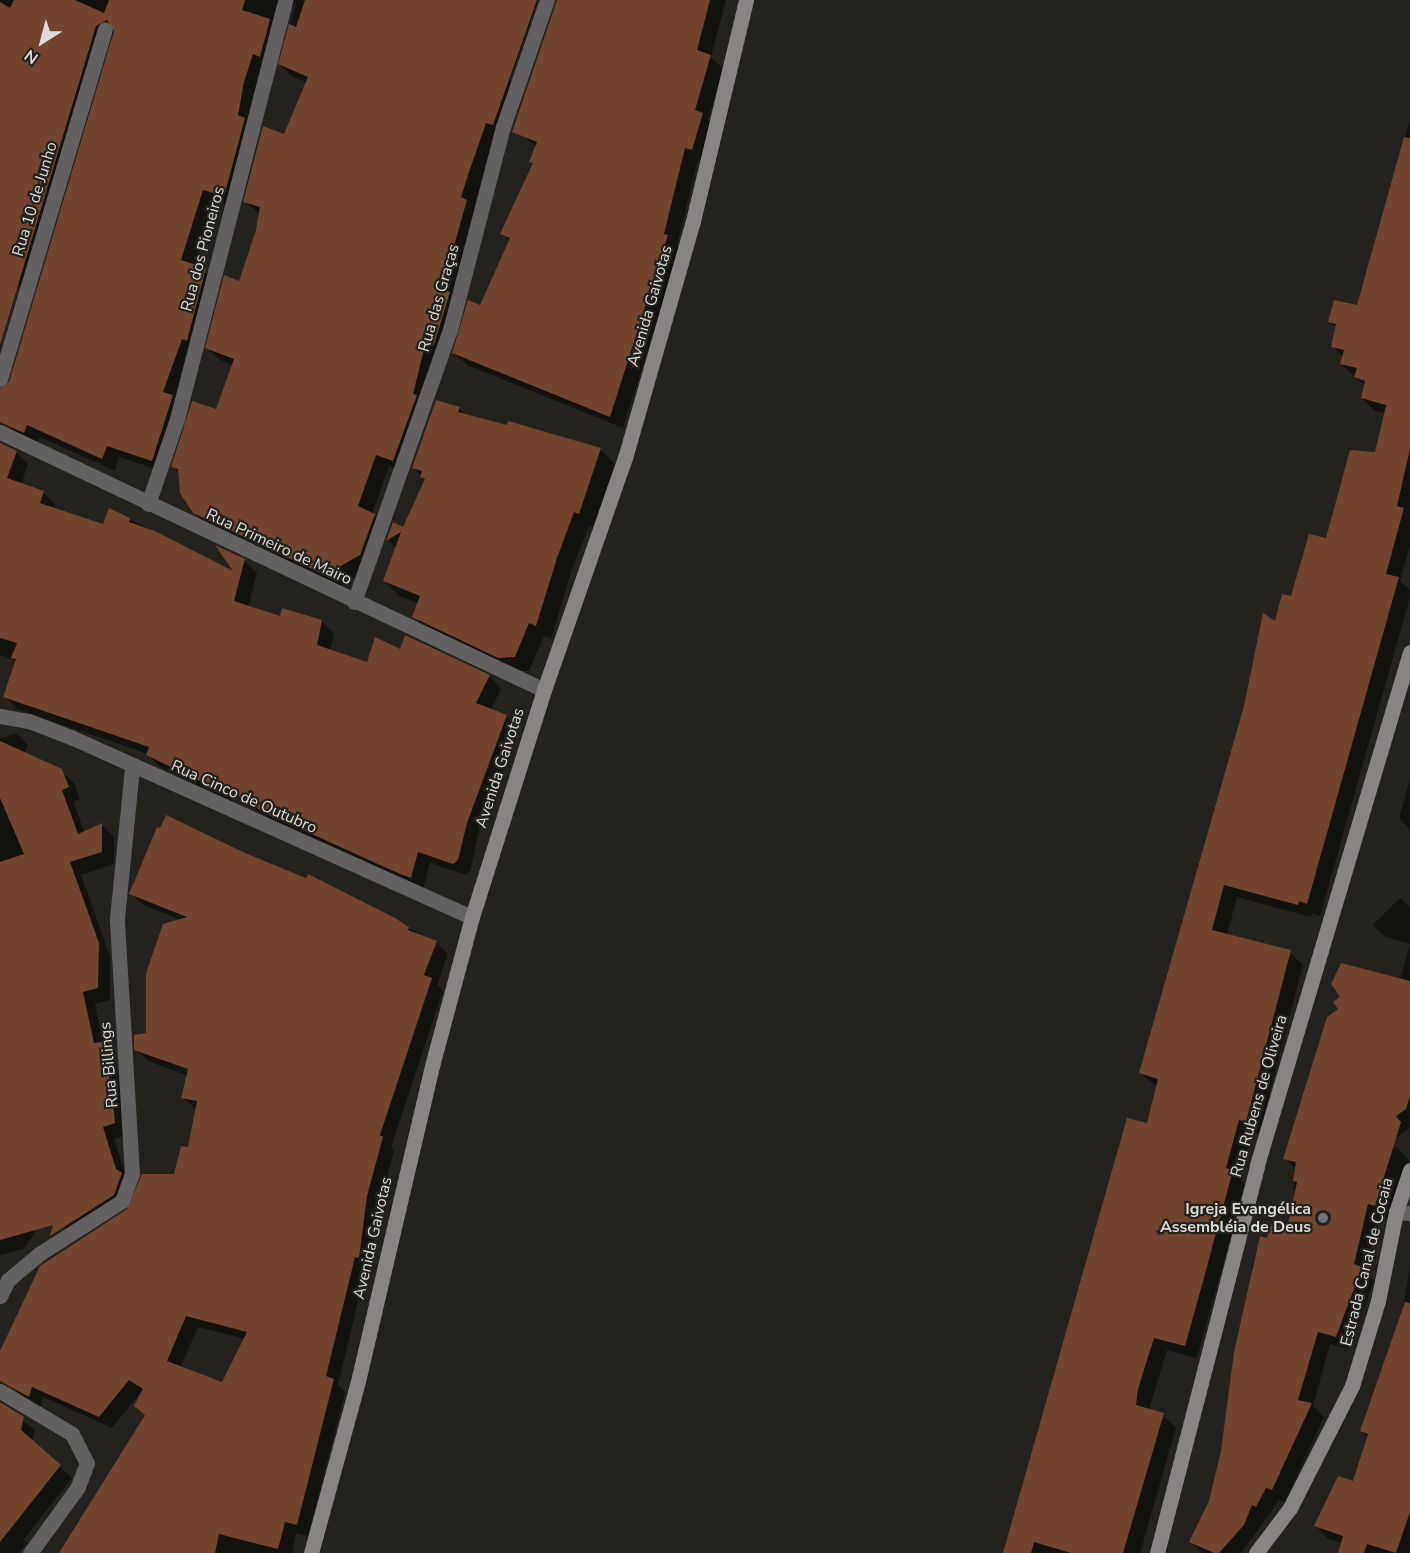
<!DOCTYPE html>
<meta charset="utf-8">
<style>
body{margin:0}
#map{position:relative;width:1410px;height:1553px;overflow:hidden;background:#23221d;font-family:"Nunito Sans",sans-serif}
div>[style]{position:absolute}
.shadow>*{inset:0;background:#0007}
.building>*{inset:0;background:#72442e}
.street>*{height:15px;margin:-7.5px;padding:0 7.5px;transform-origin:7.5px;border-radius:7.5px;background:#636061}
.secondary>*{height:15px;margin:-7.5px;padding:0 7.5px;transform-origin:7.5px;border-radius:7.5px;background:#898484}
.dots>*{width:16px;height:16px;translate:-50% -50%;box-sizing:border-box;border:3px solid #23221d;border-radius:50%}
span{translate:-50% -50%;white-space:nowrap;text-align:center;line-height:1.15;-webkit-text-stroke:4.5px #23221d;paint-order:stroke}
.street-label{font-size:16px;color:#dcdbd8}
.poi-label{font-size:16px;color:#dcdbd8;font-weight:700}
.right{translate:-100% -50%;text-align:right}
.north{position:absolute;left:12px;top:12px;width:60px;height:60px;-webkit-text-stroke:4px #23221d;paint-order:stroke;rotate:216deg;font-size:16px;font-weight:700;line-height:24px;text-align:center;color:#dcdbd8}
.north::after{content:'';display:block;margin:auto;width:21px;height:27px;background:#dcdbd8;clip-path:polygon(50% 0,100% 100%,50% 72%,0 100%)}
</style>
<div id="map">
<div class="shadow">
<div style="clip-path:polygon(0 0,538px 0,510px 80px,522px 92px,406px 472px,389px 466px,372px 514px,387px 528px,372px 568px,339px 586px,207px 525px,194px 512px,180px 473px,173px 466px,217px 411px,234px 366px,220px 360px,207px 348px,240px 283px,257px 230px,260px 215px,245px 201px,285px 136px,308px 83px,293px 77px,280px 64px,296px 3px,288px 10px,237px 208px,215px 202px,195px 266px,218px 282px,165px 472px,119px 457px,115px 471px,40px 437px,37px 444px,16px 435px,4px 422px,0 390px,11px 383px,115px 35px,108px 39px,32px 293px,12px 284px,0 311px)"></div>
<div style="clip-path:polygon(569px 0,726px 0,711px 57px,723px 69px,708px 120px,715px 127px,704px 162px,698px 160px,677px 245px,680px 249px,623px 428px,467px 365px,454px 353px,481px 307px,510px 241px,502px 233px,534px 164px,531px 162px,537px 147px,514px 129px)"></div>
<div style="clip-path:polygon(1410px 119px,1410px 545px,1400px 581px,1410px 590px,1410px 597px,1320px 916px,1312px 913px,1311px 917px,1237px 897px,1227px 935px,1290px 952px,1303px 965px,1259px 1134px,1252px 1132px,1239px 1178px,1245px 1184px,1197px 1358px,1167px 1350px,1151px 1403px,1149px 1411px,1163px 1415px,1176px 1428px,1140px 1553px,1005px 1553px,1148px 1125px,1157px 1087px,1140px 1073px,1276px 624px,1376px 453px,1386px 413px,1375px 411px,1362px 398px,1365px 386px,1341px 364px,1343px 357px,1333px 346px,1337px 329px,1330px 322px,1358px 307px)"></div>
<div style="clip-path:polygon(459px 408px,466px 415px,600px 449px,615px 464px,593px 527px,589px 526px,571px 572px,551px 639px,544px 636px,529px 671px,515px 670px,428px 631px,414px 616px,419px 603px,399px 596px,384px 581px,397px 549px,388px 540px,393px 524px,404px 529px,426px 481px,413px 467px)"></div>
<div style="clip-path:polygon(0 444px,16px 452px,28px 464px,21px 485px,43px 492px,55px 504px,54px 509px,104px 526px,129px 519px,237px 575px,244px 560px,257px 573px,248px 607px,281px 618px,321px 621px,334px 633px,330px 651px,368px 663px,400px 651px,489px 676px,501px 689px,491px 710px,507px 716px,519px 728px,478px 835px,470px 872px,466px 875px,430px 863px,423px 889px,277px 823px,234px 796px,232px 801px,160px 767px,148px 754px,17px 709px,5px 696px,17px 661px,0 655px)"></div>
<div style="clip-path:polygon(16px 733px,28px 745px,24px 754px,61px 770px,74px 783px,80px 799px,73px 802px,85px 833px,102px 825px,114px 837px,114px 864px,81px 875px,110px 956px,110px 1000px,95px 1004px,103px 1044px,114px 1055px,124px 1106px,127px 1135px,114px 1139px,127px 1179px,134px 1186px,75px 1239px,64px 1228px,97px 1161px,69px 1181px,24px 1249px,0 1255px,0 739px)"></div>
<div style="clip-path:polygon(1410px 779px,1410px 830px,1399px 818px)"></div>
<div style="clip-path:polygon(evenodd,131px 893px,408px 928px,436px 942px,448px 954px,437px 985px,443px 991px,391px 1147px,394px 1150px,379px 1209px,370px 1269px,366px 1268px,338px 1385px,345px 1392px,308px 1536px,296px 1533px,292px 1553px,60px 1553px,146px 1416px,136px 1406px,144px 1388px,112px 1428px,43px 1397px,41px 1407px,22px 1396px,10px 1384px,0 1361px,0 1354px,128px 1210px,176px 1176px,189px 1149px,197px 1110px,183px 1097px,188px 1076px,148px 1061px,136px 1049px,148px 1034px,181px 920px,143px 905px,131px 893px,198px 1327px,245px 1339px,222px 1384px,180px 1368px,198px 1327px)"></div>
<div style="clip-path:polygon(1400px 898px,1410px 907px,1410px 1128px,1376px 1152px,1397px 1147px,1409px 1160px,1387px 1218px,1381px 1216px,1367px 1274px,1374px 1281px,1349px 1349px,1330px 1344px,1313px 1406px,1324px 1417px,1285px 1502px,1279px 1500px,1241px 1553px,1202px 1553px,1191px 1542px,1210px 1502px,1222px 1452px,1255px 1273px,1251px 1269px,1261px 1238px,1268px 1240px,1288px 1230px,1296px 1193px,1293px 1190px,1296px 1169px,1285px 1158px,1400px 980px,1410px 944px,1386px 937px,1373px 925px)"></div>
<div style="clip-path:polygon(1410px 1269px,1410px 1553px,1339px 1553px,1343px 1544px,1328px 1539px,1316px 1526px,1354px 1483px,1369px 1438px,1361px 1430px,1401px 1319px)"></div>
<div style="clip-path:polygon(0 1396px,3px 1405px,35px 1430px,32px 1442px,72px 1478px,24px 1539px,28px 1543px,18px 1553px,0 1553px)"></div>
</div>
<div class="building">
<div style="clip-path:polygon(14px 0,75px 0,104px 13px,109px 0,245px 0,242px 10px,270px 19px,260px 57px,253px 54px,244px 82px,238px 115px,245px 118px,224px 196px,203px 190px,181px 260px,206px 268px,187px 341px,182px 339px,163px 392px,173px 395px,152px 461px,107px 446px,102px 459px,27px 425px,24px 433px,0 422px,0 388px,9px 382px,114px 31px,107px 20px,96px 26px,0 345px,0 2px,10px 8px)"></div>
<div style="clip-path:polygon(305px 0,537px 0,493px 125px,486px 123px,469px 172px,461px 197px,467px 200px,442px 288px,450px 292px,434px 345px,426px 341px,413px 394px,417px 395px,393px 461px,376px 455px,358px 506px,375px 514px,360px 555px,325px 575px,193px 513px,180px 493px,178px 469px,171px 467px,192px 401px,216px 409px,234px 359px,205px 348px,224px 275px,239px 281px,256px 230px,260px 207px,243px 202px,263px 126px,284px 134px,308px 77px,278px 64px,289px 24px,296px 27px)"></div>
<div style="clip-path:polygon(557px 0,710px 0,697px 50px,711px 55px,695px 110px,703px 113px,692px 150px,685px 148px,664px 234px,668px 235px,610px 417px,452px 353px,468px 300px,480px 305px,510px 238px,500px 234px,533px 163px,529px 162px,537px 142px,512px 132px)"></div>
<div style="clip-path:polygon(1404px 137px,1410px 138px,1410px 449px,1397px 506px,1404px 508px,1386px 574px,1399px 577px,1307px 904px,1299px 901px,1298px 905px,1224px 885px,1212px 930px,1291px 950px,1246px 1122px,1239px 1120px,1226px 1168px,1233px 1170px,1202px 1285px,1185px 1346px,1154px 1338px,1138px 1389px,1136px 1405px,1164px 1413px,1123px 1553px,1071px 1553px,1034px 1542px,1031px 1553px,1003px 1553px,1127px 1118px,1147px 1123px,1158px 1079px,1139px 1073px,1244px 706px,1263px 613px,1275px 621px,1282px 594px,1291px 596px,1309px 534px,1326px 538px,1350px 450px,1375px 452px,1386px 405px,1361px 398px,1365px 381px,1354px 377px,1357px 368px,1340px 364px,1344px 350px,1331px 347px,1336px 324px,1328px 322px,1334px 300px,1357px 305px)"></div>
<div style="clip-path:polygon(436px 400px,460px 407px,458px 412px,507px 425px,508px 421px,601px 448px,579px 514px,574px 512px,557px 558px,536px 626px,529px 623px,515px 657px,498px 658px,412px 617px,420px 596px,383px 581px,401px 532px,386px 541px,393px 522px,403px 527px,425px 479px,420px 477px,422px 471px,412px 468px)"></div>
<div style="clip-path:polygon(0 443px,17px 451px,7px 478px,44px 491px,40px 503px,103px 524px,109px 508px,130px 518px,129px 522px,155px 531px,233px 571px,215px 545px,245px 559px,234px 601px,280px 616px,282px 608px,322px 620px,317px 645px,367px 662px,375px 637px,400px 649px,405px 635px,490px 675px,476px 703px,507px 715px,467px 823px,458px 860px,453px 864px,418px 852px,411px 878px,400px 874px,263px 812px,221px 785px,219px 790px,146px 755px,149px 747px,3px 697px,16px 659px,11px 658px,17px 643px,0 638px)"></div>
<div style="clip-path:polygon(0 741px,62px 769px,69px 787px,62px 790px,78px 834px,102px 823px,102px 852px,70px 862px,99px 943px,98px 988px,83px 992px,94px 1043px,102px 1042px,112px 1092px,115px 1123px,103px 1127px,116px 1169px,122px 1173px,114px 1195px,50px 1236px,53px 1225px,0 1240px,0 862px,24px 854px,0 798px)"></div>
<div style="clip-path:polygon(evenodd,166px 815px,245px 853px,306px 878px,308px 874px,395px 918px,409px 927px,408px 930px,437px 941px,424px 975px,432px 978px,380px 1135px,383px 1137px,367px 1196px,359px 1258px,355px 1257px,326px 1376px,334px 1379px,297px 1525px,285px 1522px,278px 1549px,219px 1534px,215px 1553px,59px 1553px,145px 1415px,134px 1406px,143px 1389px,129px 1380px,99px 1417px,32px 1387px,29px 1397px,0 1381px,0 1351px,40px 1266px,127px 1209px,142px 1174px,174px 1174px,181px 1146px,188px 1147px,197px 1101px,181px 1098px,188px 1069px,134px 1050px,134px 1035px,146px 1033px,146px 973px,163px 924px,187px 917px,129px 894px,157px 827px,160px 828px,166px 815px,186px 1316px,247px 1332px,222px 1382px,167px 1361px,186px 1316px)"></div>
<div style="clip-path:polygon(1341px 963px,1410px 981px,1410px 1096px,1406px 1109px,1396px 1116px,1401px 1122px,1375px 1206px,1368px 1204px,1354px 1264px,1362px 1267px,1336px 1337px,1318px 1332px,1298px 1400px,1312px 1403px,1272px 1490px,1266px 1488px,1256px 1507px,1252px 1505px,1244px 1525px,1219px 1553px,1214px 1553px,1189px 1542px,1209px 1501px,1221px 1451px,1234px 1352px,1260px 1236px,1267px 1238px,1271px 1224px,1287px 1228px,1297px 1182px,1293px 1181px,1296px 1162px,1283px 1159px,1327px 1017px,1338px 1009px,1333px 1002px,1340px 997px,1331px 984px)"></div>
<div style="clip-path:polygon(1405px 1302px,1410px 1303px,1410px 1512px,1396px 1553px,1367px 1544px,1364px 1553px,1338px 1553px,1343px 1536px,1314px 1526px,1338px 1476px,1353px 1481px,1368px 1434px,1360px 1431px)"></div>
<div style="clip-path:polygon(0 1402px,24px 1417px,21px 1430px,61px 1465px,0 1542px)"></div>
</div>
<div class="street">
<div style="left:0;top:379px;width:365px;rotate:-73.3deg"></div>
<div style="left:0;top:432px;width:602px;rotate:25.37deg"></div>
<div style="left:148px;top:504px;width:90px;rotate:-71.2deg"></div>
<div style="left:177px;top:419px;width:433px;rotate:-75.5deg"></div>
<div style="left:354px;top:602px;width:288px;rotate:-70.6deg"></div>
<div style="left:450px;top:330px;width:210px;rotate:-75.4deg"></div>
<div style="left:503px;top:127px;width:134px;rotate:-70.9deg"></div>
<div style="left:0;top:716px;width:29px;rotate:10deg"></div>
<div style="left:29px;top:721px;width:47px;rotate:21.1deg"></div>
<div style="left:73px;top:738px;width:437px;rotate:24.2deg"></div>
<div style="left:1396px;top:1212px;width:14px;rotate:4deg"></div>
<div style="left:0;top:1296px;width:18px;rotate:-63deg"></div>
<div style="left:8px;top:1280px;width:40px;rotate:-40deg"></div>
<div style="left:39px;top:1254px;width:98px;rotate:-32.6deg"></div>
<div style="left:122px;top:1201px;width:29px;rotate:-70deg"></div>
<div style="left:132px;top:1174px;width:256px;rotate:-93.4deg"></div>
<div style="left:117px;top:918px;width:152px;rotate:-84.3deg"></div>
<div style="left:0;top:1391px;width:84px;rotate:30.8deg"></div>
<div style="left:72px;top:1434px;width:33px;rotate:63deg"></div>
<div style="left:87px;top:1463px;width:26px;rotate:111deg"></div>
<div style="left:78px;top:1487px;width:82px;rotate:126deg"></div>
</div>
<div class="secondary">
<div style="left:311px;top:1553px;width:182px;rotate:-74.7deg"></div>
<div style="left:359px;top:1377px;width:319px;rotate:-76.8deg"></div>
<div style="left:432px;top:1066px;width:154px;rotate:-75deg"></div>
<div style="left:472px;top:917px;width:238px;rotate:-72.4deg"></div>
<div style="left:544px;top:690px;width:246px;rotate:-70.8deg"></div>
<div style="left:625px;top:458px;width:247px;rotate:-74deg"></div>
<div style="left:693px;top:221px;width:227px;rotate:-76.5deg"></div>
<div style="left:1157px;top:1553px;width:401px;rotate:-75.5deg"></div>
<div style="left:1257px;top:1165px;width:535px;rotate:-73.39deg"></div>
<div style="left:1256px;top:1553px;width:56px;rotate:-52.9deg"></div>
<div style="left:1290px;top:1508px;width:137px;rotate:-63.1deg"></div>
<div style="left:1352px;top:1386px;width:89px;rotate:-73deg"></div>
<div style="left:1378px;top:1301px;width:91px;rotate:-78.6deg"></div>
<div style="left:1396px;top:1212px;width:44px;rotate:-71.6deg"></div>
</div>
<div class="dots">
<div style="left:1323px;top:1218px;background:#6b7280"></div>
</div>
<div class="street-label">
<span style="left:35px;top:199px;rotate:-73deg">Rua 10 de Junho</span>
<span style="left:203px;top:249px;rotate:-75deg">Rua dos Pioneiros</span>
<span style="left:439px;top:298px;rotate:-74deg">Rua das Graças</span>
<span style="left:650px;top:306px;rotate:-74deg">Avenida Gaivotas</span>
<span style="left:279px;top:547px;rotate:25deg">Rua Primeiro de Mairo</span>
<span style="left:500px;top:768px;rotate:-72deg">Avenida Gaivotas</span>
<span style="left:244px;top:797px;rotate:24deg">Rua Cinco de Outubro</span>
<span style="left:109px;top:1065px;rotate:-95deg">Rua Billings</span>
<span style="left:1259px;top:1096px;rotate:-74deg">Rua Rubens de Oliveira</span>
<span style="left:373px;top:1238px;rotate:-77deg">Avenida Gaivotas</span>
<span style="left:1367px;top:1262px;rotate:-76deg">Estrada Canal de Cocaia</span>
</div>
<div class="poi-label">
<span class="right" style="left:1311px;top:1218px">Igreja Evangélica<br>Assembléia de Deus</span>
</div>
<div class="north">N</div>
</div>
